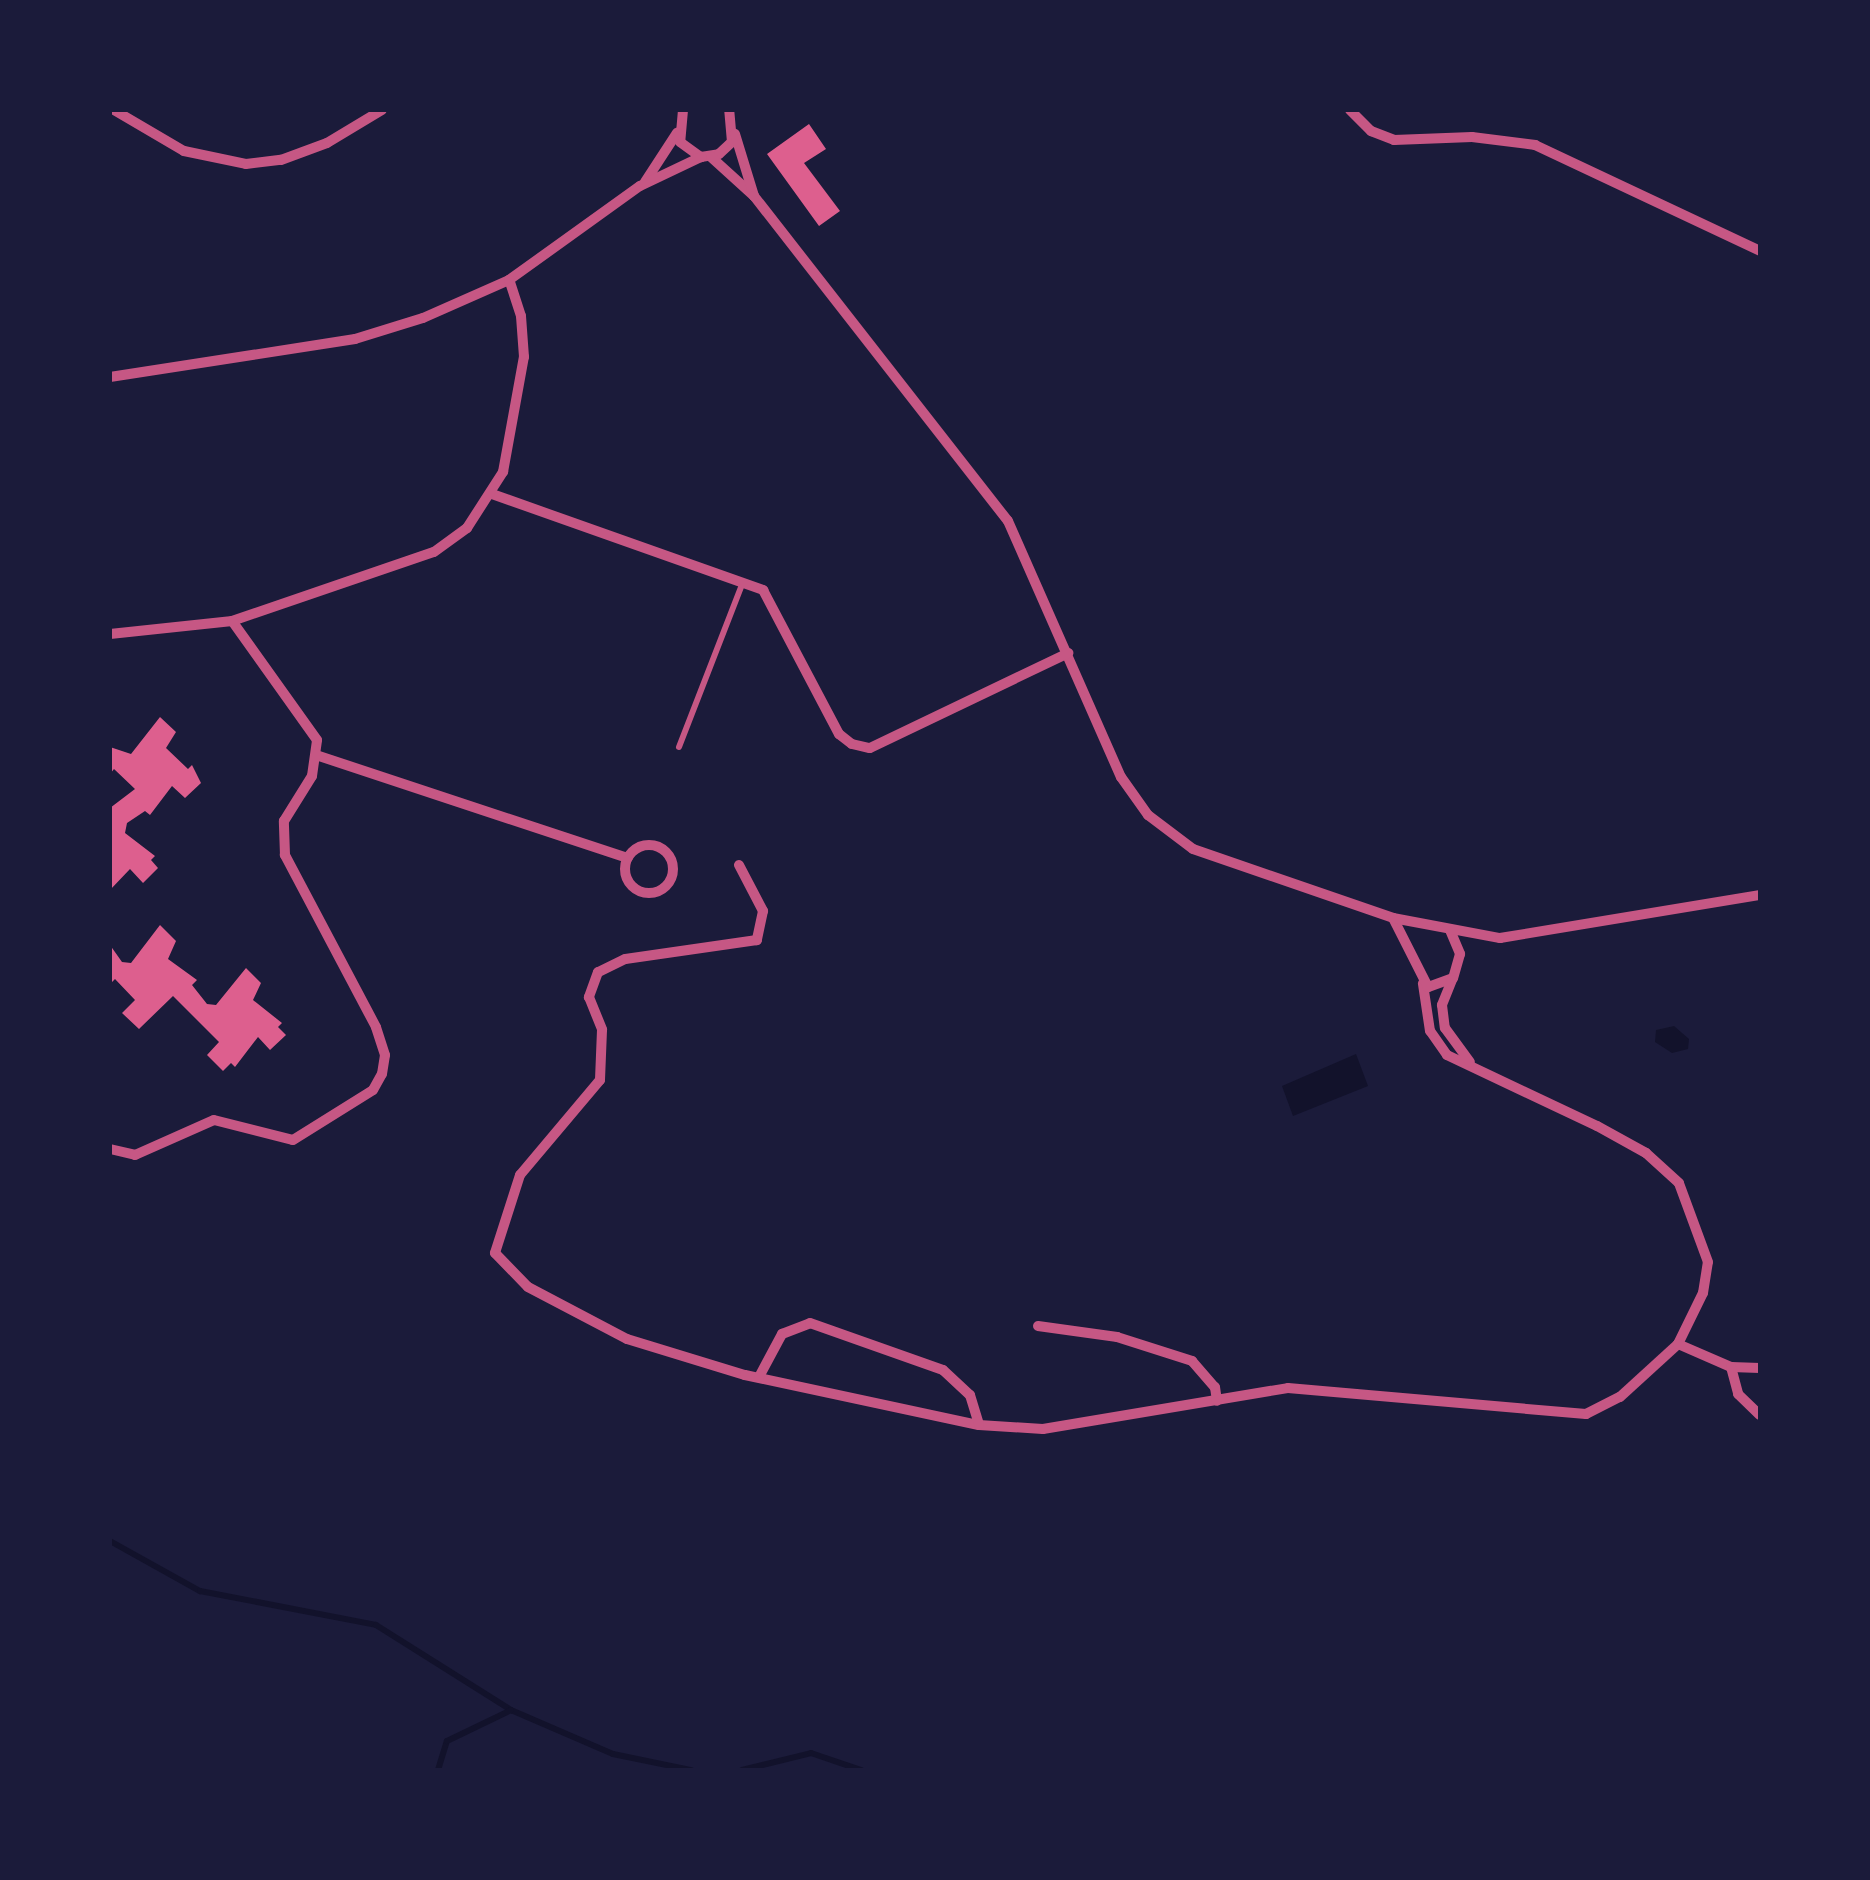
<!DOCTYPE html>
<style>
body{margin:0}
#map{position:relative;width:1870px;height:1880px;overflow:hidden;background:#1b1b3a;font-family:"Roboto Condensed",sans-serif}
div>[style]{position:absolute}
.water>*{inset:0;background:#12122b}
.stream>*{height:6px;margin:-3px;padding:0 3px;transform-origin:3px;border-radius:3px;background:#12122b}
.building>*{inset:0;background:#dd5f8e}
.service>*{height:6px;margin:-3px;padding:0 3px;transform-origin:3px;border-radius:3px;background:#c65784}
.minor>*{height:10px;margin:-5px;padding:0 5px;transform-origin:5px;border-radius:5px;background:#c65784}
.minor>.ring{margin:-5px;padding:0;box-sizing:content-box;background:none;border:10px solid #c65784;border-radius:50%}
span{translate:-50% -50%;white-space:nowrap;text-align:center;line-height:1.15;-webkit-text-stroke:9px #1b1b3a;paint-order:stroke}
.frame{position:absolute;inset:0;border:112px solid #1b1b3a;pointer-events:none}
</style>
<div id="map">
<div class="water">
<div style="clip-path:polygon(1674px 1026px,1689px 1039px,1688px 1049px,1672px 1053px,1655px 1042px,1656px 1030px)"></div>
<div style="clip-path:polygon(1356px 1054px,1368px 1086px,1293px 1116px,1282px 1086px)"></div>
</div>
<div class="stream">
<div style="left:110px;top:1541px;width:103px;rotate:29.1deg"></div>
<div style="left:200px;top:1591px;width:179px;rotate:10.9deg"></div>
<div style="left:376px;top:1625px;width:160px;rotate:32.2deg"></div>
<div style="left:511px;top:1710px;width:111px;rotate:23.3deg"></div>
<div style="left:613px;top:1754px;width:80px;rotate:11.6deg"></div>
<div style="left:438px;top:1770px;width:30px;rotate:-73deg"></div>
<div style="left:447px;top:1741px;width:71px;rotate:-25.8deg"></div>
<div style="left:742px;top:1770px;width:71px;rotate:-13.8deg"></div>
<div style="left:811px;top:1753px;width:53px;rotate:18.8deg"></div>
</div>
<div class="building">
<div style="clip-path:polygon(809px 124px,826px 149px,804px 163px,840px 211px,819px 226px,767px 154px)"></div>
<div style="clip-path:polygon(160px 717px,176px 732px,166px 748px,188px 769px,192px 765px,201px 783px,185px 798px,172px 786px,150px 815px,145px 811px,127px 823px,125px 833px,155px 856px,151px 860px,158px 868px,143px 883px,130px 869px,110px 890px,110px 808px,135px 789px,114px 769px,110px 774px,110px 747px,131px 754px)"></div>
<div style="clip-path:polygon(160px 925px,176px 941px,168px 959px,197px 980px,192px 985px,207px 1004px,216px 1005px,246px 968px,261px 983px,253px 1000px,282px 1023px,278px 1027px,286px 1035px,270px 1050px,258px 1037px,235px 1067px,231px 1063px,223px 1071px,207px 1055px,219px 1042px,173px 996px,139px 1029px,122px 1013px,135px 1000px,115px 979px,110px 984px,110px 945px,122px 962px,131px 963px)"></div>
</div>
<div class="service">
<div style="left:679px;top:747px;width:177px;rotate:-68.8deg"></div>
</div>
<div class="minor">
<div style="left:114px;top:110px;width:81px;rotate:30.4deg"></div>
<div style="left:184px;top:151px;width:63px;rotate:11.8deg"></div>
<div style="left:246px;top:164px;width:35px;rotate:-7deg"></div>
<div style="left:281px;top:160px;width:49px;rotate:-20.3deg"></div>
<div style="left:327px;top:143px;width:64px;rotate:-31deg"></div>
<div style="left:683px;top:110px;width:32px;rotate:95deg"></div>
<div style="left:680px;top:142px;width:26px;rotate:36deg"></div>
<div style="left:701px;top:157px;width:18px;rotate:-9deg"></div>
<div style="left:719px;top:154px;width:18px;rotate:-43deg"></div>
<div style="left:732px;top:142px;width:32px;rotate:-95deg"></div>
<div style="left:1350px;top:110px;width:30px;rotate:45deg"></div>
<div style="left:1371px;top:131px;width:25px;rotate:21deg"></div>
<div style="left:1394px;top:140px;width:78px;rotate:-2.2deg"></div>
<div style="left:1472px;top:137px;width:64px;rotate:7.2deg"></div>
<div style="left:1535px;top:145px;width:249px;rotate:25.2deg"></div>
<div style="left:711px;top:157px;width:58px;rotate:42.2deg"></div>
<div style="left:754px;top:196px;width:65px;rotate:-107deg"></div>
<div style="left:645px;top:182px;width:59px;rotate:-56.9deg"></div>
<div style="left:754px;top:196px;width:412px;rotate:52deg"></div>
<div style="left:1008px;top:521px;width:280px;rotate:66.2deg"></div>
<div style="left:1121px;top:777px;width:47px;rotate:54.6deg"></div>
<div style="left:1148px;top:815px;width:56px;rotate:37.1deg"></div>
<div style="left:1193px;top:849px;width:212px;rotate:19deg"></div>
<div style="left:110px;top:377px;width:248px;rotate:-8.8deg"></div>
<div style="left:355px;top:339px;width:71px;rotate:-17.2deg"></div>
<div style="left:423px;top:318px;width:94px;rotate:-23.8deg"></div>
<div style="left:509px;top:280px;width:161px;rotate:-35.7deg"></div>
<div style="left:640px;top:186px;width:68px;rotate:-25.4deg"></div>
<div style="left:492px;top:494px;width:288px;rotate:19.5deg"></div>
<div style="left:763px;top:590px;width:163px;rotate:62.2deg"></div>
<div style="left:839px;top:734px;width:16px;rotate:38deg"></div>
<div style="left:852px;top:744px;width:18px;rotate:13deg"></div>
<div style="left:870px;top:748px;width:220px;rotate:-25.6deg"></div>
<div style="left:110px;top:634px;width:123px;rotate:-6.1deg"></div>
<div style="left:232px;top:621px;width:213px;rotate:-18.9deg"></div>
<div style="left:434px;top:552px;width:41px;rotate:-36deg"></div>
<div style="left:467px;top:528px;width:67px;rotate:-57.3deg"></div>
<div style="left:503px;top:472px;width:117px;rotate:-79.7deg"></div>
<div style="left:524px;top:357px;width:41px;rotate:-94.2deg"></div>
<div style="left:521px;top:316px;width:38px;rotate:-108deg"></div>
<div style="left:319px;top:756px;width:325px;rotate:18.3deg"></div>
<div class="ring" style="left:625px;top:845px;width:38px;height:38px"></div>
<div style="left:739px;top:865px;width:52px;rotate:62.4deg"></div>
<div style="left:763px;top:911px;width:30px;rotate:102deg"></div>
<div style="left:757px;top:940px;width:133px;rotate:171.8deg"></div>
<div style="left:625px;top:959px;width:30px;rotate:154deg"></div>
<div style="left:598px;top:972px;width:27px;rotate:110deg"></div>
<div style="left:589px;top:997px;width:35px;rotate:68deg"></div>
<div style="left:602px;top:1030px;width:50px;rotate:92.3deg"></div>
<div style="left:600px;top:1080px;width:124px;rotate:130.1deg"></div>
<div style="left:520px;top:1175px;width:82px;rotate:107.8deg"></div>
<div style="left:495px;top:1253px;width:47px;rotate:45.9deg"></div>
<div style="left:528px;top:1287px;width:112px;rotate:27.7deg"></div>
<div style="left:627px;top:1339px;width:123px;rotate:17deg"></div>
<div style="left:745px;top:1375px;width:239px;rotate:12.1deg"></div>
<div style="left:979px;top:1425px;width:64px;rotate:3.6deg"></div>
<div style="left:1043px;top:1429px;width:248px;rotate:-9.5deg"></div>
<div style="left:1288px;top:1388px;width:299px;rotate:5deg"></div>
<div style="left:1586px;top:1414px;width:38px;rotate:-27deg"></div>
<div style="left:1620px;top:1397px;width:79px;rotate:-42.4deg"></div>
<div style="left:1678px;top:1344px;width:57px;rotate:-63.9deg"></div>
<div style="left:1703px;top:1293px;width:31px;rotate:-81deg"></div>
<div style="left:1708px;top:1262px;width:84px;rotate:-110.2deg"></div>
<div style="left:1679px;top:1183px;width:45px;rotate:-137.7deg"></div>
<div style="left:1646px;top:1153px;width:56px;rotate:-151.1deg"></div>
<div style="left:1597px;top:1126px;width:166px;rotate:-154.7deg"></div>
<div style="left:1447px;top:1055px;width:29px;rotate:-125deg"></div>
<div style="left:1430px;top:1031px;width:48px;rotate:-98.5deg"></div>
<div style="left:1450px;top:930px;width:26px;rotate:67deg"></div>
<div style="left:1460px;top:954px;width:25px;rotate:106deg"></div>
<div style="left:1453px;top:978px;width:27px;rotate:160deg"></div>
<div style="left:1428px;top:987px;width:77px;rotate:-116.9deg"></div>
<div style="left:1393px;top:918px;width:109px;rotate:10.6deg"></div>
<div style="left:1500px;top:938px;width:264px;rotate:-9.4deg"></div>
<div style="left:1452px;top:980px;width:27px;rotate:112deg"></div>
<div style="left:1442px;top:1005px;width:23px;rotate:83deg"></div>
<div style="left:1445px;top:1028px;width:42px;rotate:53.7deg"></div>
<div style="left:110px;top:1149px;width:26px;rotate:13deg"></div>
<div style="left:135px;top:1155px;width:86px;rotate:-23.9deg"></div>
<div style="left:214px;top:1120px;width:81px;rotate:14.2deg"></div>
<div style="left:293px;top:1140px;width:94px;rotate:-32deg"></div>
<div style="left:373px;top:1090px;width:18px;rotate:-61deg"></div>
<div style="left:382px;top:1074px;width:19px;rotate:-81deg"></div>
<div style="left:385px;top:1055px;width:29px;rotate:-108deg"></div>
<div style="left:376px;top:1027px;width:195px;rotate:-117.9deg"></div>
<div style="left:285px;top:855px;width:34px;rotate:-92deg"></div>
<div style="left:284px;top:821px;width:53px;rotate:-58.1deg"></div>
<div style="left:312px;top:776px;width:36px;rotate:-82deg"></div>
<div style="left:317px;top:740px;width:146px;rotate:-125.5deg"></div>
<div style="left:1038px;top:1326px;width:80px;rotate:7.9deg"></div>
<div style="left:1117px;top:1337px;width:79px;rotate:17.7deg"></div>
<div style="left:1192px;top:1361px;width:35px;rotate:49deg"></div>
<div style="left:1215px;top:1387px;width:14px;rotate:82deg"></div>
<div style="left:1678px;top:1344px;width:58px;rotate:23.5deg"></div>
<div style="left:1731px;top:1367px;width:29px;rotate:2deg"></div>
<div style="left:1731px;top:1367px;width:28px;rotate:75deg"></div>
<div style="left:1738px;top:1394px;width:30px;rotate:44deg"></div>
<div style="left:759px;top:1377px;width:49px;rotate:-61.9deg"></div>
<div style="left:782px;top:1334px;width:30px;rotate:-21deg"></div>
<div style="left:810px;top:1323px;width:141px;rotate:19.5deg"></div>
<div style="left:943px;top:1370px;width:37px;rotate:43deg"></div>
<div style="left:970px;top:1395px;width:31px;rotate:73deg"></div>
</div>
<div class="frame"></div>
</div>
